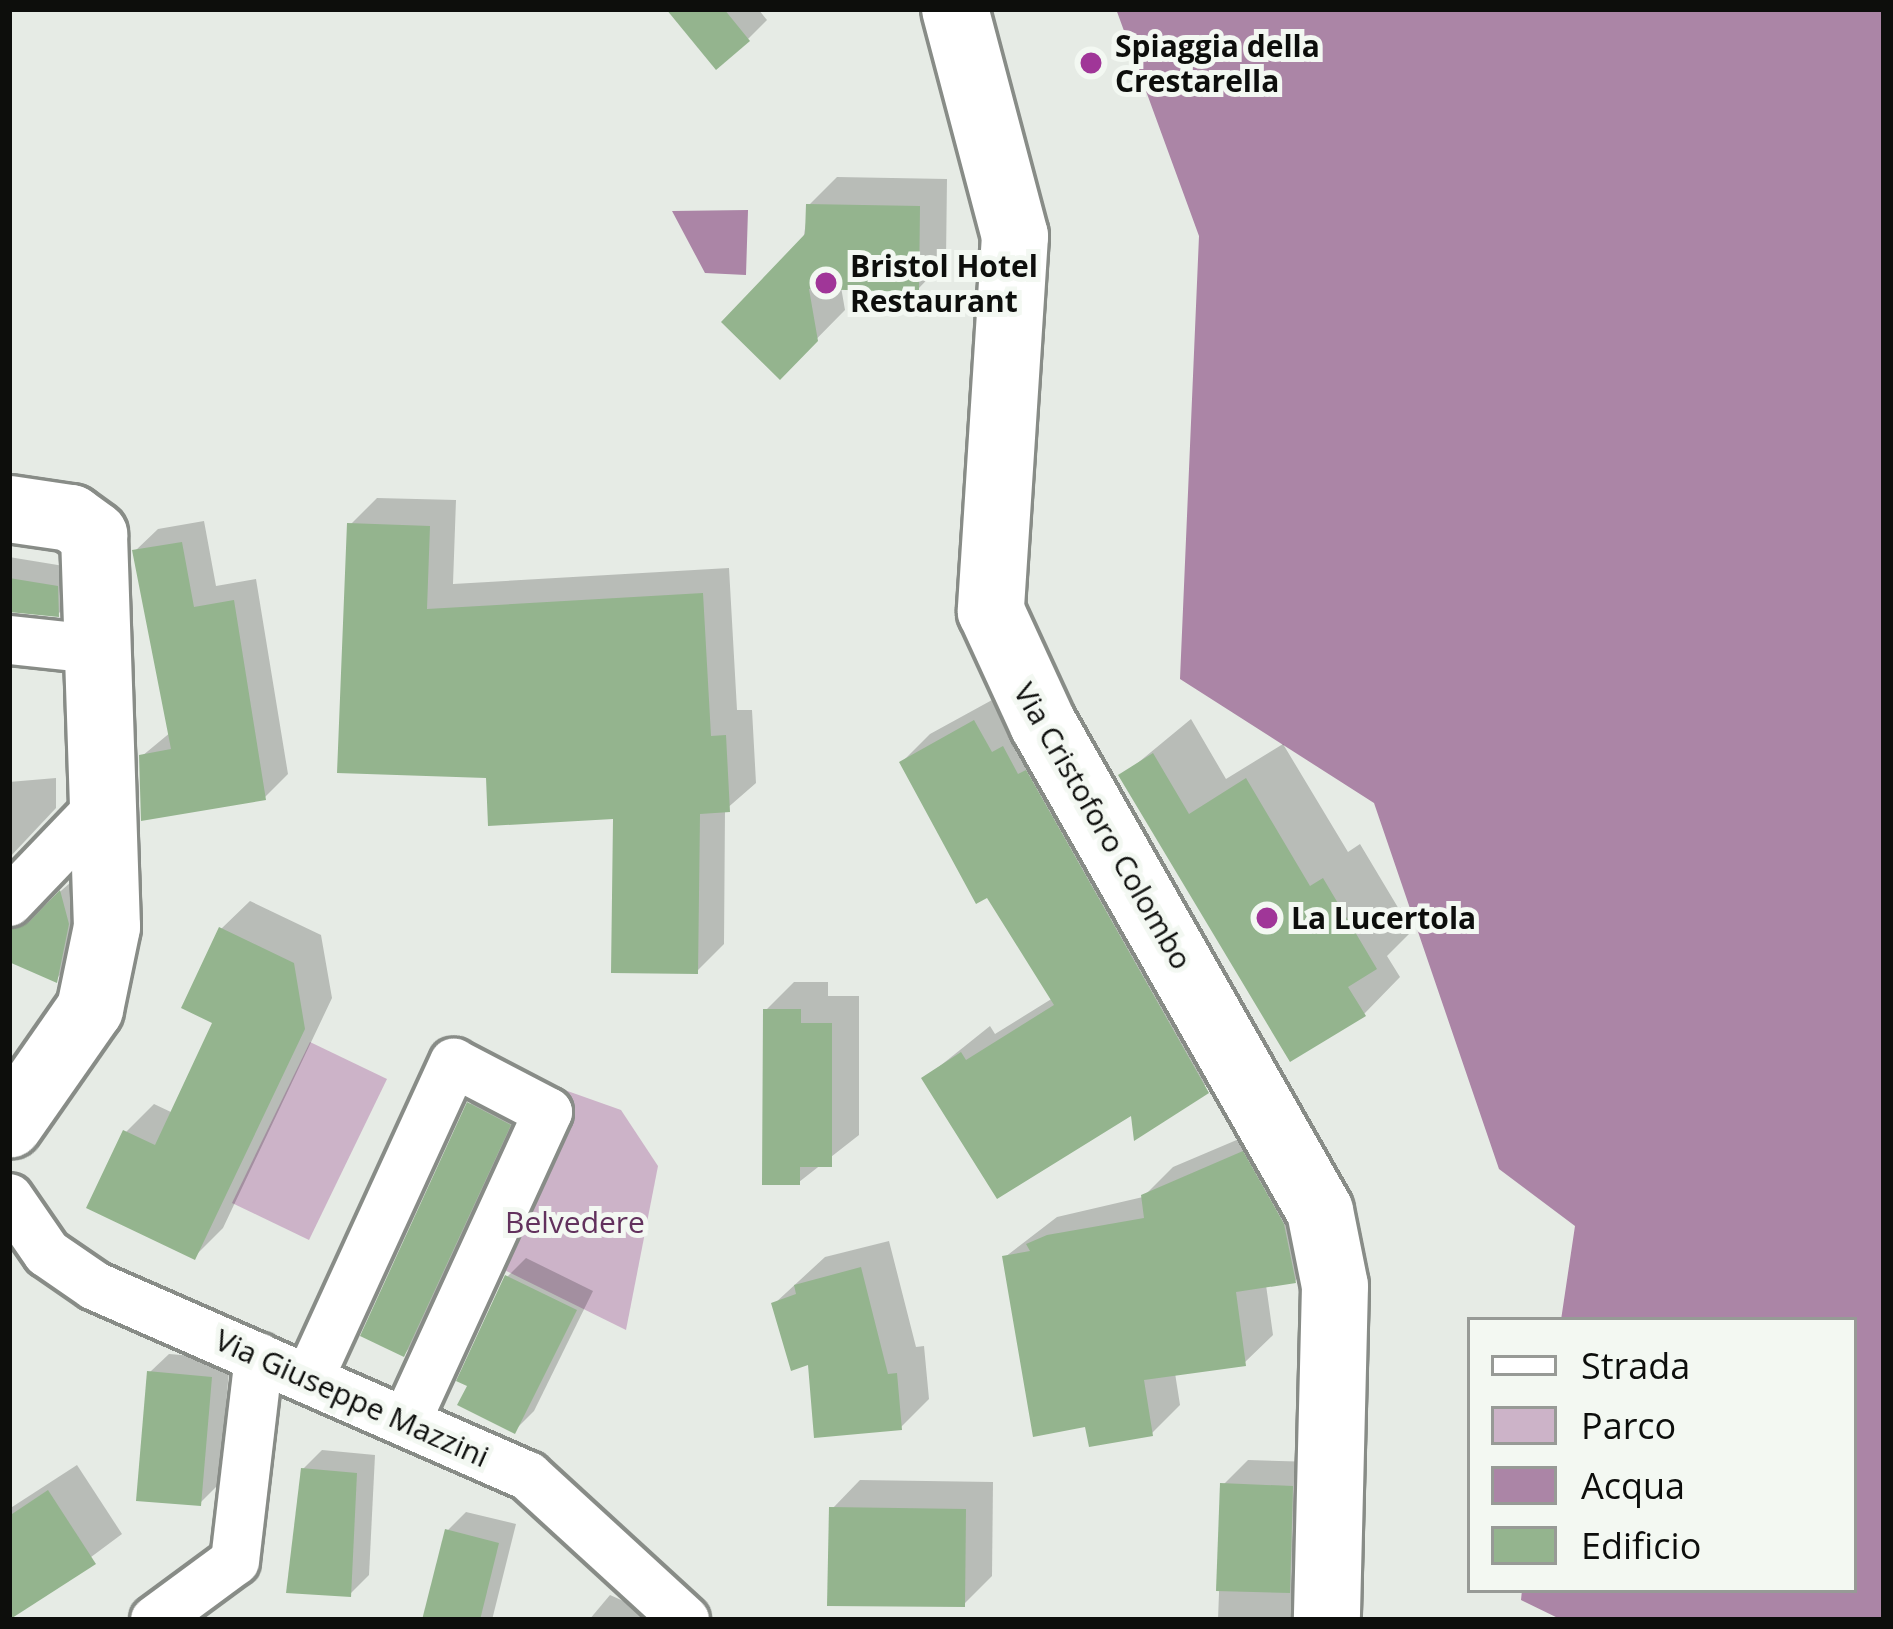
<!DOCTYPE html>
<style>
body{margin:0}
#map{position:relative;width:1893px;height:1629px;overflow:hidden;background:#e6ebe5;font-family:"Open Sans",sans-serif}
div>[style]{position:absolute}
.green>*{inset:0;background:#ccb3c8}
.water>*{inset:0;background:#ab85a6}
.shadow>*{inset:0;background:#0003}
.building>*{inset:0;background:#94b48e}
.roads{filter:drop-shadow(3px 0 #888c87) drop-shadow(-3px 0 #888c87) drop-shadow(0 3px #888c87) drop-shadow(0 -3px #888c87)}
.street>*{height:48px;margin:-24px;padding:0 24px;transform-origin:24px;border-radius:24px;background:#fff}
.secondary>*{height:66px;margin:-33px;padding:0 33px;transform-origin:33px;border-radius:33px;background:#fff}
.dots>*{width:33px;height:33px;translate:-50% -50%;box-sizing:border-box;border:6px solid #f3f8f2;border-radius:50%}
span{translate:-50% -50%;white-space:nowrap;text-align:center;line-height:1.15;-webkit-text-stroke:10px #f3f8f2;paint-order:stroke}
.poi-label{font-size:30px;color:#0d0e0c;font-weight:700}
.left{translate:0 -50%;text-align:left}
.street-label{font-size:30px;color:#0d0e0c}
.park-label{font-size:30px;color:#62315d}
.frame{position:absolute;inset:0;border:12px solid #0d0e0c;pointer-events:none}
.legend{position:absolute;left:1467px;top:1317px;width:390px;height:276px;box-sizing:border-box;background:#f3f8f2;border:3px solid #979a96;margin:0;padding:15px 21px;list-style:none;font-size:36px;color:#0d0e0c}
.legend li{display:flex;align-items:center;gap:24px;height:60px}
.legend b{width:60px;border:3px solid #979a96}
</style>
<div id="map">
<div class="green">
<div style="clip-path:polygon(310px 1042px,387px 1079px,309px 1240px,232px 1203px)"></div>
<div style="clip-path:polygon(559px 1088px,621px 1110px,658px 1166px,626px 1330px,482px 1259px)"></div>
</div>
<div class="water">
<div style="clip-path:polygon(1116px 9px,1884px 9px,1884px 1620px,1562px 1620px,1521px 1600px,1522px 1590px,1854px 1590px,1854px 1320px,1561px 1320px,1575px 1226px,1499px 1169px,1374px 803px,1180px 679px,1199px 236px)"></div>
<div style="clip-path:polygon(748px 210px,746px 275px,705px 273px,672px 211px)"></div>
</div>
<div class="shadow">
<div style="clip-path:polygon(670px 9px,758px 9px,767px 20px,748px 39px)"></div>
<div style="clip-path:polygon(837px 177px,947px 179px,946px 260px,918px 289px,841px 287px,845px 310px,780px 376px,809px 205px)"></div>
<div style="clip-path:polygon(377px 498px,456px 500px,453px 584px,729px 568px,737px 710px,752px 710px,756px 783px,725px 810px,724px 944px,697px 971px,616px 816px,489px 775px,350px 525px)"></div>
<div style="clip-path:polygon(204px 521px,216px 586px,256px 579px,288px 774px,265px 797px,142px 756px,171px 732px,135px 551px,158px 529px)"></div>
<div style="clip-path:polygon(9px 557px,76px 568px,77px 595px,58px 614px,9px 611px)"></div>
<div style="clip-path:polygon(1003px 694px,1236px 1062px,1136px 1136px,1133px 1111px,925px 1078px,990px 1026px,995px 1034px,1053px 998px,902px 762px,930px 734px)"></div>
<div style="clip-path:polygon(1191px 719px,1226px 779px,1283px 744px,1348px 852px,1360px 844px,1412px 931px,1387px 956px,1400px 977px,1364px 1014px,1122px 776px)"></div>
<div style="clip-path:polygon(56px 778px,56px 808px,9px 858px,9px 782px)"></div>
<div style="clip-path:polygon(79px 875px,75px 960px,56px 979px,9px 956px,9px 905px,37px 912px)"></div>
<div style="clip-path:polygon(250px 901px,321px 935px,332px 998px,223px 1228px,195px 1256px,126px 1132px,154px 1104px,173px 1113px,216px 1022px,221px 929px)"></div>
<div style="clip-path:polygon(794px 982px,828px 982px,828px 996px,859px 996px,859px 1135px,799px 1182px,766px 1010px)"></div>
<div style="clip-path:polygon(498px 1076px,537px 1096px,432px 1325px,404px 1354px,470px 1104px)"></div>
<div style="clip-path:polygon(1272px 1125px,1323px 1252px,1295px 1281px,1266px 1285px,1273px 1335px,1244px 1363px,1175px 1373px,1180px 1405px,1152px 1433px,1088px 1424px,1005px 1257px,1057px 1217px,1143px 1197px,1173px 1167px)"></div>
<div style="clip-path:polygon(889px 1241px,916px 1347px,924px 1346px,929px 1399px,901px 1427px,810px 1361px,774px 1304px,825px 1257px)"></div>
<div style="clip-path:polygon(526px 1258px,593px 1291px,534px 1411px,515px 1430px,507px 1277px)"></div>
<div style="clip-path:polygon(169px 1354px,230px 1359px,219px 1484px,200px 1503px,150px 1372px)"></div>
<div style="clip-path:polygon(322px 1450px,375px 1455px,369px 1575px,350px 1594px,303px 1469px)"></div>
<div style="clip-path:polygon(1248px 1460px,1316px 1462px,1314px 1565px,1293px 1586px,1292px 1620px,1218px 1620px,1223px 1485px)"></div>
<div style="clip-path:polygon(77px 1465px,122px 1534px,9px 1618px,9px 1509px)"></div>
<div style="clip-path:polygon(860px 1480px,993px 1482px,992px 1576px,964px 1604px,832px 1509px)"></div>
<div style="clip-path:polygon(466px 1512px,516px 1524px,492px 1620px,425px 1620px,447px 1531px)"></div>
<div style="clip-path:polygon(610px 1595px,659px 1617px,658px 1620px,589px 1620px)"></div>
</div>
<div class="building">
<div style="clip-path:polygon(666px 9px,724px 9px,750px 41px,716px 70px)"></div>
<div style="clip-path:polygon(806px 204px,920px 206px,919px 292px,809px 289px,818px 341px,780px 380px,721px 322px,805px 234px)"></div>
<div style="clip-path:polygon(347px 523px,430px 526px,427px 609px,703px 593px,711px 736px,726px 735px,730px 812px,700px 814px,698px 974px,611px 973px,613px 819px,488px 826px,486px 778px,337px 773px)"></div>
<div style="clip-path:polygon(182px 542px,194px 607px,234px 600px,266px 800px,141px 821px,139px 755px,171px 749px,132px 550px)"></div>
<div style="clip-path:polygon(9px 578px,58px 586px,59px 617px,9px 612px)"></div>
<div style="clip-path:polygon(974px 720px,992px 752px,1003px 746px,1018px 774px,1026px 770px,1209px 1093px,1134px 1141px,1131px 1116px,997px 1199px,921px 1078px,961px 1052px,966px 1060px,1054px 1005px,987px 898px,976px 904px,899px 762px)"></div>
<div style="clip-path:polygon(1153px 753px,1189px 814px,1246px 778px,1310px 886px,1323px 878px,1377px 969px,1348px 987px,1366px 1016px,1290px 1062px,1118px 775px)"></div>
<div style="clip-path:polygon(60px 890px,69px 924px,57px 983px,9px 962px,9px 930px,29px 922px)"></div>
<div style="clip-path:polygon(219px 927px,294px 963px,305px 1029px,195px 1260px,86px 1208px,123px 1130px,155px 1145px,212px 1023px,181px 1008px)"></div>
<div style="clip-path:polygon(763px 1009px,801px 1009px,801px 1023px,832px 1023px,832px 1167px,800px 1167px,800px 1185px,762px 1185px)"></div>
<div style="clip-path:polygon(467px 1102px,511px 1125px,404px 1357px,360px 1336px)"></div>
<div style="clip-path:polygon(1243px 1151px,1284px 1224px,1296px 1283px,1236px 1292px,1246px 1366px,1144px 1380px,1153px 1436px,1089px 1447px,1085px 1427px,1033px 1437px,1002px 1256px,1030px 1251px,1026px 1244px,1047px 1235px,1144px 1218px,1141px 1195px)"></div>
<div style="clip-path:polygon(861px 1267px,888px 1374px,897px 1373px,902px 1430px,814px 1438px,808px 1365px,791px 1371px,771px 1303px,796px 1294px,794px 1285px)"></div>
<div style="clip-path:polygon(505px 1275px,577px 1310px,515px 1434px,457px 1405px,467px 1386px,456px 1381px)"></div>
<div style="clip-path:polygon(147px 1371px,212px 1377px,201px 1506px,136px 1501px)"></div>
<div style="clip-path:polygon(301px 1468px,357px 1473px,351px 1597px,286px 1593px)"></div>
<div style="clip-path:polygon(1220px 1483px,1293px 1486px,1290px 1593px,1216px 1591px)"></div>
<div style="clip-path:polygon(48px 1490px,96px 1564px,9px 1620px,9px 1516px)"></div>
<div style="clip-path:polygon(829px 1507px,966px 1509px,965px 1607px,827px 1606px)"></div>
<div style="clip-path:polygon(445px 1529px,499px 1543px,480px 1620px,422px 1620px)"></div>
</div>
<div class="roads">
<div class="street">
<div style="left:9px;top:640px;width:84px;rotate:6.1deg"></div>
<div style="left:9px;top:902px;width:140px;rotate:-46.2deg"></div>
<div style="left:9px;top:1198px;width:67px;rotate:55.4deg"></div>
<div style="left:47px;top:1253px;width:58px;rotate:34.5deg"></div>
<div style="left:95px;top:1286px;width:473px;rotate:23.7deg"></div>
<div style="left:528px;top:1476px;width:213px;rotate:42.5deg"></div>
<div style="left:309px;top:1379px;width:348px;rotate:-65.4deg"></div>
<div style="left:454px;top:1063px;width:106px;rotate:27.5deg"></div>
<div style="left:548px;top:1112px;width:341px;rotate:114.6deg"></div>
<div style="left:155px;top:1620px;width:99px;rotate:-36.4deg"></div>
<div style="left:235px;top:1561px;width:205px;rotate:-83.3deg"></div>
</div>
<div class="secondary">
<div style="left:955px;top:9px;width:235px;rotate:75.2deg"></div>
<div style="left:1015px;top:236px;width:376px;rotate:93.7deg"></div>
<div style="left:991px;top:611px;width:124px;rotate:65.3deg"></div>
<div style="left:1043px;top:724px;width:560px;rotate:60.37deg"></div>
<div style="left:1320px;top:1211px;width:76px;rotate:78.7deg"></div>
<div style="left:1335px;top:1286px;width:334px;rotate:91.4deg"></div>
<div style="left:9px;top:509px;width:63px;rotate:8.3deg"></div>
<div style="left:71px;top:518px;width:29px;rotate:36deg"></div>
<div style="left:94px;top:535px;width:392px;rotate:88.1deg"></div>
<div style="left:107px;top:927px;width:84px;rotate:101.7deg"></div>
<div style="left:90px;top:1009px;width:141px;rotate:124.9deg"></div>
</div>
</div>
<div class="dots">
<div style="left:1091px;top:63px;background:#a03698"></div>
<div style="left:826px;top:283px;background:#a03698"></div>
<div style="left:1267px;top:918px;background:#a03698"></div>
</div>
<div class="poi-label">
<span class="left" style="left:1115px;top:63px">Spiaggia della<br>Crestarella</span>
<span class="left" style="left:850px;top:283px">Bristol Hotel<br>Restaurant</span>
<span class="left" style="left:1291px;top:918px">La Lucertola</span>
</div>
<div class="street-label">
<span style="left:1103px;top:826px;rotate:60deg">Via Cristoforo Colombo</span>
<span style="left:352px;top:1398px;rotate:24deg">Via Giuseppe Mazzini</span>
</div>
<div class="park-label">
<span style="left:575px;top:1222px">Belvedere</span>
</div>
<div class="frame"></div>
<ul class="legend">
<li><b style="height:15px;background:#fff"></b>Strada</li>
<li><b style="height:33px;background:#ccb3c8"></b>Parco</li>
<li><b style="height:33px;background:#ab85a6"></b>Acqua</li>
<li><b style="height:33px;background:#94b48e"></b>Edificio</li>
</ul>
</div>
